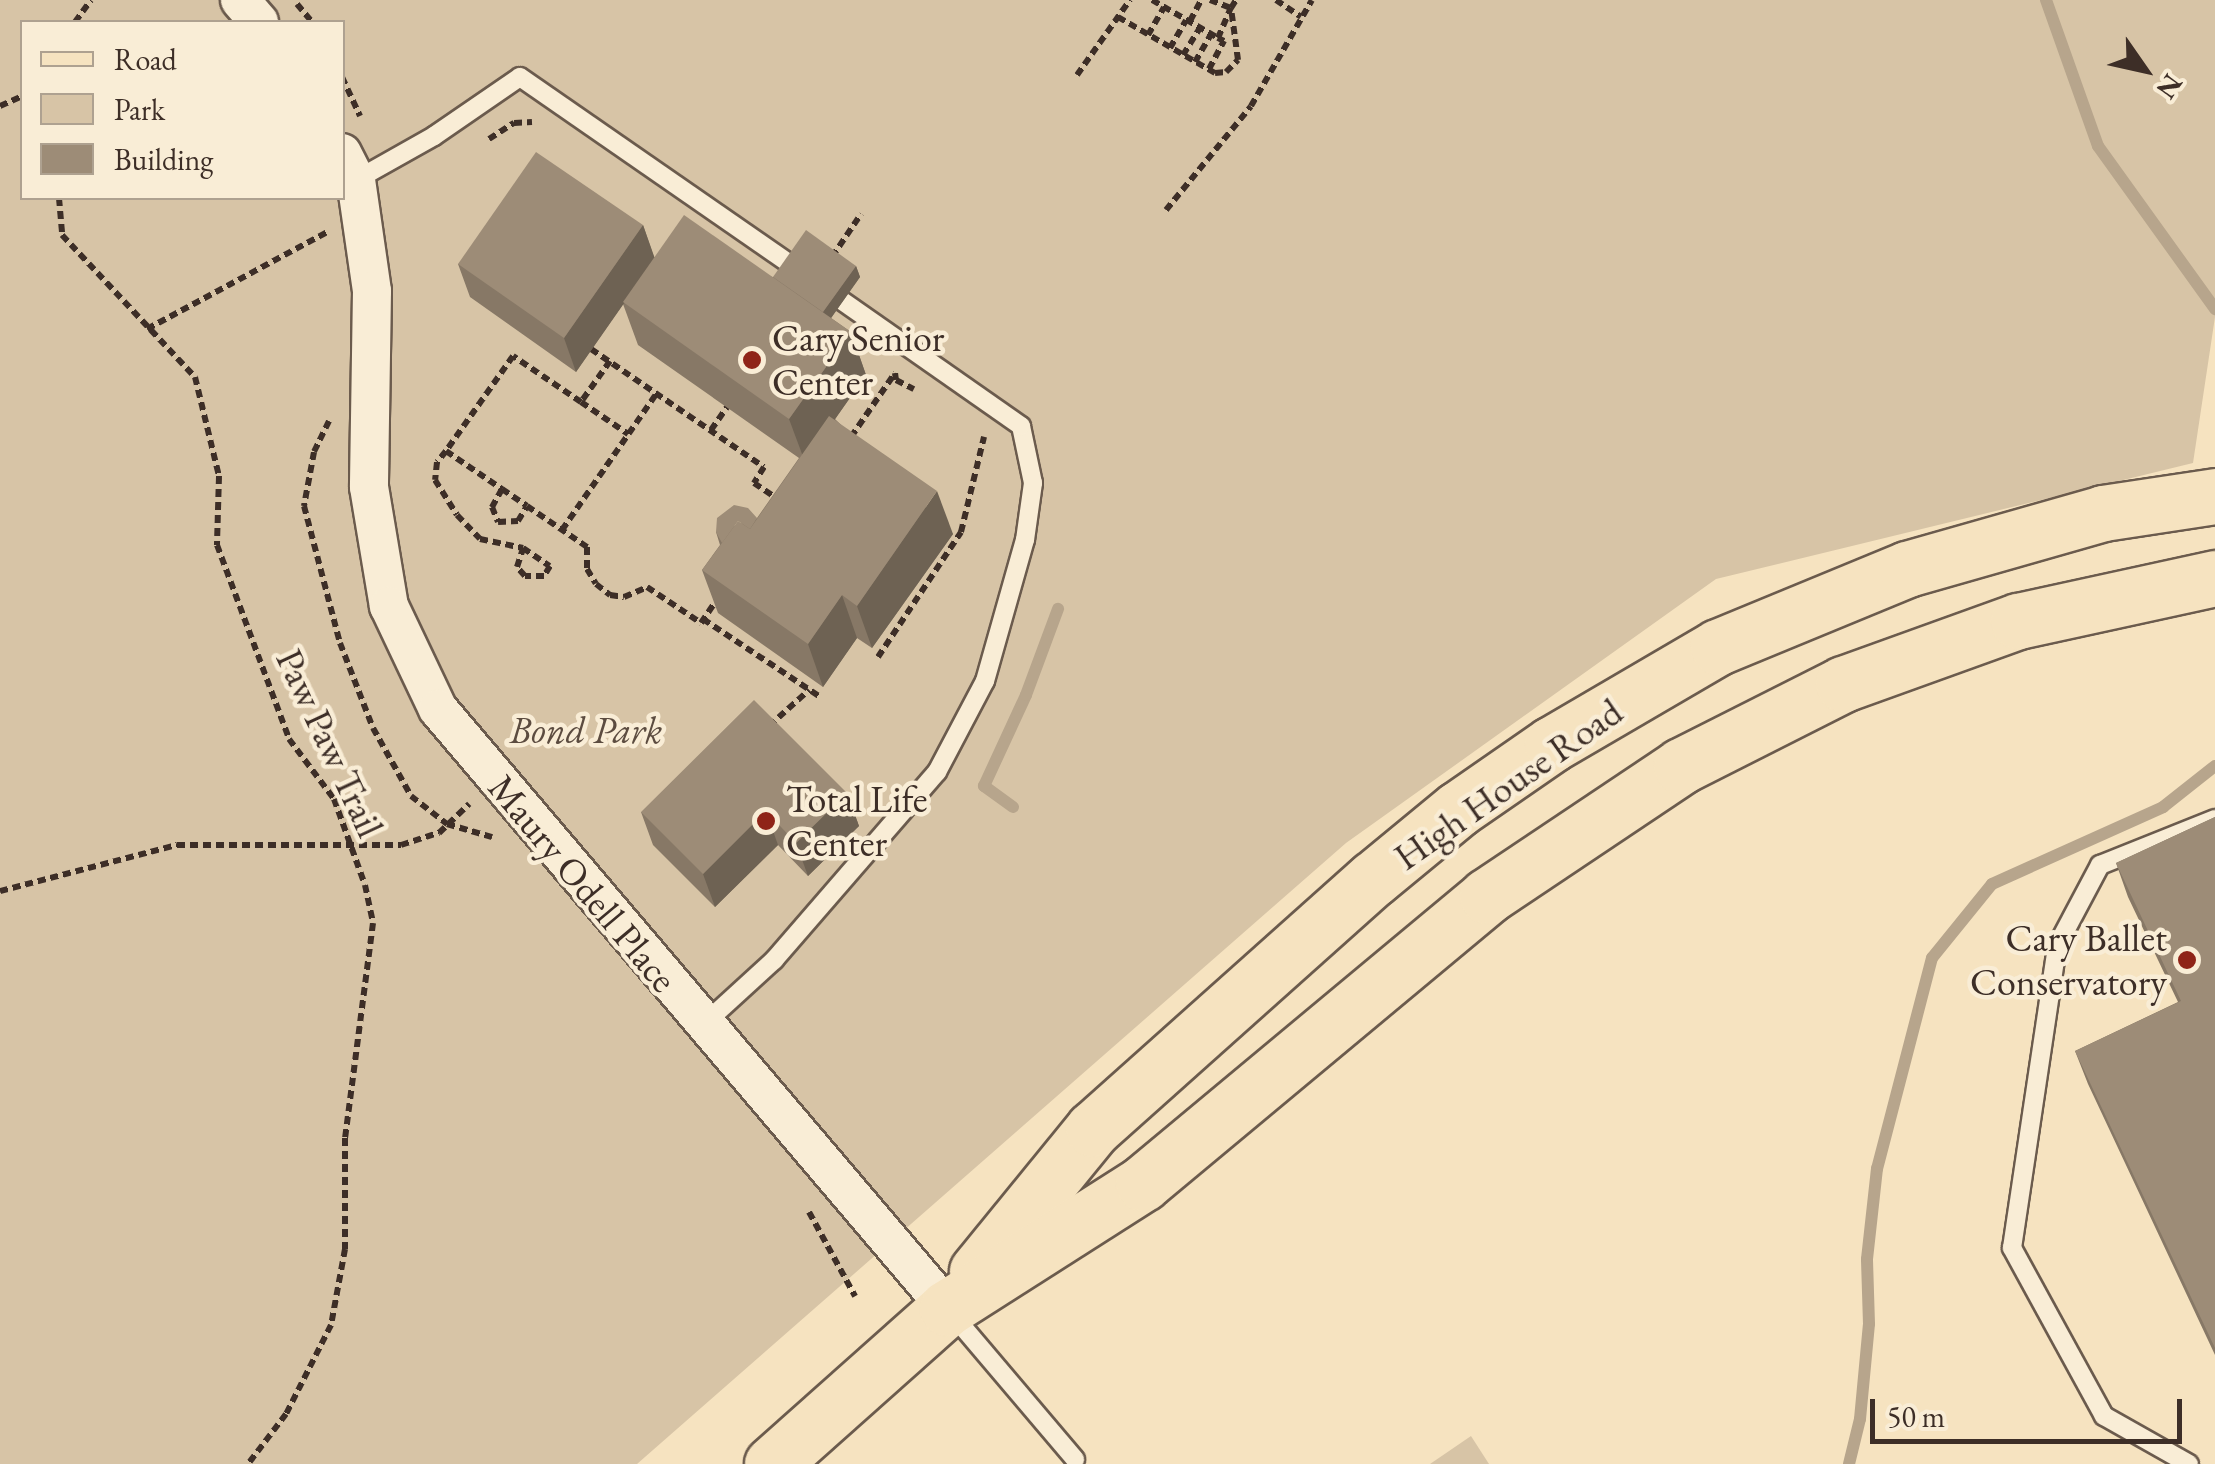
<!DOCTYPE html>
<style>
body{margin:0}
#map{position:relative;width:2215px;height:1464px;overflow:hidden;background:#f6e3c0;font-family:"EB Garamond",serif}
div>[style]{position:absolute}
.green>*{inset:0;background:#d7c4a6}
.stream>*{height:12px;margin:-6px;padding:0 6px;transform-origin:6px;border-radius:6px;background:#b7a58c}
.path>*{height:6px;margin-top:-3px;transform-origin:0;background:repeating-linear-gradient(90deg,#3d2e27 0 8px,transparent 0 13px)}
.roads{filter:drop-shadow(2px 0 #6b5b4d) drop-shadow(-2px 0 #6b5b4d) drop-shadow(0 2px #6b5b4d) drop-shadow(0 -2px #6b5b4d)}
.lane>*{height:18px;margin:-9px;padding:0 9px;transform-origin:9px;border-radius:9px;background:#f9edd6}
.street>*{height:38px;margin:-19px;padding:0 19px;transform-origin:19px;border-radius:19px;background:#f9edd6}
.primary>*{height:55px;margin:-27.5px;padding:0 27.5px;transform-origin:27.5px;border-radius:27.5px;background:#f6e3c0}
.wall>*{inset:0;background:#877866}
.shaded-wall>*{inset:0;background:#6e6253}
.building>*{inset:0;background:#9d8c77}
.dots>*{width:28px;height:28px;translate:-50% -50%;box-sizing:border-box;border:5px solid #f9edd6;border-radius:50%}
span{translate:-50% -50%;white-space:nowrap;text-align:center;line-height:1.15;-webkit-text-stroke:9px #f9edd6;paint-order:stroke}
.poi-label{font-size:38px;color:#3d2e27}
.left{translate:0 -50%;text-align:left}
.right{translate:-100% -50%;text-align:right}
.park-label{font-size:38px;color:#5c4c40;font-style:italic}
.street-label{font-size:38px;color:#3d2e27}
.legend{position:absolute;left:20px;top:20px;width:325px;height:180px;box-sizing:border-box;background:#f9edd6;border:2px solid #aea190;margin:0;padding:12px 18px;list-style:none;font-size:30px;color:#3d2e27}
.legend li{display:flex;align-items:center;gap:20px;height:50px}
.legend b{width:50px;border:2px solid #aea190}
.north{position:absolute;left:2095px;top:20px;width:100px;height:100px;-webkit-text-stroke:8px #f9edd6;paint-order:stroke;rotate:124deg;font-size:28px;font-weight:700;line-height:40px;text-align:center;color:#3d2e27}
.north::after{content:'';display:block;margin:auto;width:35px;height:45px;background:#3d2e27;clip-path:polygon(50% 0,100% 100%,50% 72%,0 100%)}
.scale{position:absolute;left:1870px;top:1399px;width:312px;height:45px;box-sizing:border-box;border:5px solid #3d2e27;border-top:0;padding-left:12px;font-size:30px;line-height:35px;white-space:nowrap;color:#3d2e27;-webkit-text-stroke:8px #f9edd6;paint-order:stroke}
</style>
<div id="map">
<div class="green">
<div style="clip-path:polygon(evenodd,0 0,2215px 0,2215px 317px,2193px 463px,1716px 579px,1346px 843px,637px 1464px,0 1464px,0 0,22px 22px,342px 22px,342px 198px,22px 198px,22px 22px)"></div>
<div style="clip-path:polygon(1471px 1436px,1489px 1464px,1430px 1464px)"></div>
</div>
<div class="stream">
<div style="left:2046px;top:0;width:155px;rotate:70.4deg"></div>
<div style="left:2098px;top:146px;width:201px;rotate:54.3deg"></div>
<div style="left:1013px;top:807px;width:36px;rotate:-144deg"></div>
<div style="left:984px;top:786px;width:100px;rotate:-65.2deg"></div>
<div style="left:1026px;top:695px;width:92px;rotate:-69.6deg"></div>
<div style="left:1849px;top:1464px;width:46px;rotate:-76.3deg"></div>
<div style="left:1860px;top:1419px;width:95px;rotate:-84.6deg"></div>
<div style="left:1869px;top:1324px;width:65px;rotate:-91.8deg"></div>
<div style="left:1867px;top:1259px;width:91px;rotate:-83.7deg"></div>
<div style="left:1877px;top:1169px;width:218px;rotate:-75.4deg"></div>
<div style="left:1932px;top:958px;width:95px;rotate:-51deg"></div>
<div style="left:1992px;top:884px;width:188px;rotate:-24.2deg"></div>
<div style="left:2163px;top:807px;width:66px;rotate:-38.3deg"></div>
</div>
<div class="path">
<div style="left:1152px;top:0;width:76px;rotate:29.9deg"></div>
<div style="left:1218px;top:38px;width:33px;rotate:-67deg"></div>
<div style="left:1210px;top:0;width:22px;rotate:21deg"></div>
<div style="left:1231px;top:8px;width:9px;rotate:-58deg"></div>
<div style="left:1276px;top:0;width:30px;rotate:34deg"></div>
<div style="left:297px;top:4px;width:23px;rotate:50deg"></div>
<div style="left:1118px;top:17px;width:112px;rotate:30deg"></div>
<div style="left:1215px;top:73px;width:11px;rotate:-5deg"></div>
<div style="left:1226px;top:72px;width:17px;rotate:-45deg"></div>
<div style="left:1238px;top:60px;width:52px;rotate:-97.7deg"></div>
<div style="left:1190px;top:21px;width:24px;rotate:-62deg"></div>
<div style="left:75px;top:22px;width:27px;rotate:-54deg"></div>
<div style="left:1148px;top:35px;width:32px;rotate:-60deg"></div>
<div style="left:1170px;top:48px;width:32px;rotate:-60deg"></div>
<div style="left:1183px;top:55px;width:32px;rotate:-58deg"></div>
<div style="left:1195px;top:62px;width:32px;rotate:-60deg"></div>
<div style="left:1209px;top:69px;width:32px;rotate:-62deg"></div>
<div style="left:1224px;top:41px;width:7px;rotate:-153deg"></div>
<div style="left:1077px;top:75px;width:92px;rotate:-54.8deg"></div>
<div style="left:342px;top:77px;width:43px;rotate:65.2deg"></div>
<div style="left:0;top:106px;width:24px;rotate:-24deg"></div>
<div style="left:489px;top:139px;width:30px;rotate:-33deg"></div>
<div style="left:514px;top:123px;width:18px;rotate:-3deg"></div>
<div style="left:59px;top:198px;width:37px;rotate:85deg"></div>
<div style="left:62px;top:235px;width:195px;rotate:46.9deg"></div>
<div style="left:195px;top:377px;width:102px;rotate:76.4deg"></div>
<div style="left:219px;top:476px;width:69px;rotate:91.7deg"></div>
<div style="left:217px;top:545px;width:207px;rotate:69.6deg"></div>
<div style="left:289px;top:739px;width:75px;rotate:53.1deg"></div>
<div style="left:334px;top:799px;width:91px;rotate:70.2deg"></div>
<div style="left:365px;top:885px;width:39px;rotate:78deg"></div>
<div style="left:373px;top:923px;width:217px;rotate:97.4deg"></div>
<div style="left:345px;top:1138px;width:111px;rotate:90deg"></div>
<div style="left:345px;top:1249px;width:77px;rotate:100.4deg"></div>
<div style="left:331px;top:1325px;width:100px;rotate:116.8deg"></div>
<div style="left:286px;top:1414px;width:63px;rotate:127.2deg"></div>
<div style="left:1166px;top:210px;width:134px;rotate:-50.7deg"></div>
<div style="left:1251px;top:106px;width:122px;rotate:-60.1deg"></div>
<div style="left:832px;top:257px;width:52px;rotate:-56deg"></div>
<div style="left:147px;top:329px;width:204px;rotate:-28.3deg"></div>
<div style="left:591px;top:349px;width:209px;rotate:34.3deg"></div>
<div style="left:764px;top:467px;width:19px;rotate:122deg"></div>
<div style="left:754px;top:483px;width:29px;rotate:34deg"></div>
<div style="left:610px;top:361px;width:50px;rotate:125.3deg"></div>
<div style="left:581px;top:402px;width:82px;rotate:-145.9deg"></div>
<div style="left:513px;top:356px;width:116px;rotate:125.2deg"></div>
<div style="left:446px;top:451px;width:68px;rotate:34.2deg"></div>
<div style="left:502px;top:489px;width:21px;rotate:119deg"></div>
<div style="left:492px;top:507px;width:16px;rotate:68deg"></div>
<div style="left:498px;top:522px;width:20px;rotate:-3deg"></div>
<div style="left:518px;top:521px;width:17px;rotate:-59deg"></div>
<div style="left:527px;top:506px;width:73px;rotate:34.3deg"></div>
<div style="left:587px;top:547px;width:22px;rotate:90deg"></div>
<div style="left:587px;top:569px;width:17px;rotate:59deg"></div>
<div style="left:596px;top:584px;width:18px;rotate:38deg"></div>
<div style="left:610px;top:595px;width:14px;rotate:8deg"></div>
<div style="left:624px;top:597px;width:25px;rotate:-23deg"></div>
<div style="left:647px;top:587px;width:65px;rotate:33.7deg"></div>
<div style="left:701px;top:623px;width:29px;rotate:-56deg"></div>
<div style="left:895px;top:373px;width:7px;rotate:82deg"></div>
<div style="left:896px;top:380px;width:20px;rotate:27deg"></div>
<div style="left:581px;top:402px;width:57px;rotate:34.2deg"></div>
<div style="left:329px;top:421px;width:34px;rotate:116deg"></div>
<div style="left:314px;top:452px;width:55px;rotate:100.5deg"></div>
<div style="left:304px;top:506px;width:142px;rotate:75.3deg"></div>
<div style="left:340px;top:643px;width:91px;rotate:68.8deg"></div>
<div style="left:373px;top:728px;width:78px;rotate:60.8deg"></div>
<div style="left:411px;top:796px;width:46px;rotate:37.9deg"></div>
<div style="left:447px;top:824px;width:47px;rotate:16.1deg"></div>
<div style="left:711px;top:430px;width:28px;rotate:-55deg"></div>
<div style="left:851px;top:437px;width:78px;rotate:-55.5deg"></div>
<div style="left:446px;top:451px;width:14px;rotate:129deg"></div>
<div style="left:437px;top:462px;width:18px;rotate:96deg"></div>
<div style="left:435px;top:480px;width:41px;rotate:57.8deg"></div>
<div style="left:457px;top:515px;width:33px;rotate:46deg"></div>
<div style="left:480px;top:539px;width:44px;rotate:11.8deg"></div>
<div style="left:523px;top:548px;width:32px;rotate:34deg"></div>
<div style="left:550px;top:566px;width:12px;rotate:121deg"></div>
<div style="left:544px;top:576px;width:19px;rotate:180deg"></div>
<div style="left:525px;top:576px;width:12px;rotate:-132deg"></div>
<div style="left:517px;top:567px;width:20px;rotate:-72deg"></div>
<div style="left:502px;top:489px;width:30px;rotate:34deg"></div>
<div style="left:562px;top:530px;width:165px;rotate:-55.3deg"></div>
<div style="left:703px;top:619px;width:139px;rotate:33.6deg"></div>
<div style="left:878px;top:657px;width:150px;rotate:-56.4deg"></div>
<div style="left:961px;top:532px;width:98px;rotate:-76.4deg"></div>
<div style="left:769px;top:726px;width:54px;rotate:-42deg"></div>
<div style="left:0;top:891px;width:183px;rotate:-14.6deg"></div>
<div style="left:177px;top:845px;width:224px"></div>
<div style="left:401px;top:845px;width:40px;rotate:-18deg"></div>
<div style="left:439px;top:833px;width:42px;rotate:-44deg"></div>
<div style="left:809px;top:1212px;width:96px;rotate:61.3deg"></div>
</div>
<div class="roads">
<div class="lane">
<div style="left:356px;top:180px;width:90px;rotate:-29.4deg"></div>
<div style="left:434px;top:136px;width:104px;rotate:-34.5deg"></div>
<div style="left:520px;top:77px;width:346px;rotate:34.7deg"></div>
<div style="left:704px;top:1024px;width:95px;rotate:-42.4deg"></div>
<div style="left:774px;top:960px;width:249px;rotate:-49.1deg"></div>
<div style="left:937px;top:772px;width:103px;rotate:-62.2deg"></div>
<div style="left:985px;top:681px;width:147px;rotate:-74.2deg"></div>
<div style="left:1025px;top:540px;width:58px;rotate:-82deg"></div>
<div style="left:1033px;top:483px;width:58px;rotate:-101.9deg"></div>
<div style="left:1021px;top:426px;width:239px;rotate:-145deg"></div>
<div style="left:951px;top:1313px;width:192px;rotate:49.7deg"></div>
<div style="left:2189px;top:1464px;width:98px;rotate:-150.5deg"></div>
<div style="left:2104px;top:1416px;width:192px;rotate:-118.7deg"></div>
<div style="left:2012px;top:1248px;width:305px;rotate:-81.5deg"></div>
<div style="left:2057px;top:946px;width:92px;rotate:-62deg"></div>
<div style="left:2100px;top:865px;width:124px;rotate:-21.8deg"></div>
</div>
<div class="street">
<div style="left:240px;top:0;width:29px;rotate:49deg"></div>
<div style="left:342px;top:153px;width:30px;rotate:63deg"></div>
<div style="left:356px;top:180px;width:112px;rotate:81.8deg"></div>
<div style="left:372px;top:291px;width:196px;rotate:90.9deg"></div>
<div style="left:369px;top:487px;width:121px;rotate:80.5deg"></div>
<div style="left:389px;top:606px;width:114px;rotate:64.6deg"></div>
<div style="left:438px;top:709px;width:786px;rotate:49.64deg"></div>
</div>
<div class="primary">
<div style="left:977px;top:1271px;width:183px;rotate:-50.8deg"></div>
<div style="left:1093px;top:1129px;width:375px;rotate:-41.8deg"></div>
<div style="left:1373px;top:879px;width:110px;rotate:-39.5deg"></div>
<div style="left:1458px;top:809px;width:114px;rotate:-34.7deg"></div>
<div style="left:1552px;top:744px;width:192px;rotate:-30.3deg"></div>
<div style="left:1718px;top:647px;width:204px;rotate:-22.4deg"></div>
<div style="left:1907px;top:569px;width:204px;rotate:-15.9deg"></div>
<div style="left:2103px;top:513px;width:113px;rotate:-8.6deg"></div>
<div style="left:772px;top:1464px;width:234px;rotate:-41.7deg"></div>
<div style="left:947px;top:1308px;width:232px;rotate:-32.5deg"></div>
<div style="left:1143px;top:1183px;width:448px;rotate:-39.8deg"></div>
<div style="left:1487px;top:896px;width:234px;rotate:-33.8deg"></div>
<div style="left:1681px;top:766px;width:182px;rotate:-26.8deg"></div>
<div style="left:1843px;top:684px;width:186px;rotate:-19.8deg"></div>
<div style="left:2018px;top:621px;width:202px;rotate:-12.3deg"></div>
</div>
</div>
<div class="wall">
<div style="clip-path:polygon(643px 225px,654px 257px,773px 277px,856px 266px,860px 277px,831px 318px,851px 332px,866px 375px,835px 419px,953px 534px,872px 648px,857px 638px,823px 687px,718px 613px,702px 570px,720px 545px,716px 532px,757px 518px,799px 458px,638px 345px,623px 304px,576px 372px,470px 297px,458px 264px)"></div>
<div style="clip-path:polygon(847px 793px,859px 826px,808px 876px,778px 845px,715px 907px,653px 845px,641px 812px)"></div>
<div style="clip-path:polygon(2215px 817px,2215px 1355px,2088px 1084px,2075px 1051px,2178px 1002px,2128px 897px,2116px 863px)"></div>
</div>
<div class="shaded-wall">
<div style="clip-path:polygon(643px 225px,655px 259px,576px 372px,564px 338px)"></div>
<div style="clip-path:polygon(856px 266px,860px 277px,824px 328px,820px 316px)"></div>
<div style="clip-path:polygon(851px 332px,866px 375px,805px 462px,789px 419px)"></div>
<div style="clip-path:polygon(937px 491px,953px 534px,872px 648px,857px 606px)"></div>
<div style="clip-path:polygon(842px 595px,857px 638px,823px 687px,808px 644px)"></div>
<div style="clip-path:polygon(847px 793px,859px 826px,808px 876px,796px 843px)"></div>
<div style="clip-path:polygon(766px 811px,778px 845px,715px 907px,703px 874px)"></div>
</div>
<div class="building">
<div style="clip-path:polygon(536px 152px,643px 225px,564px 338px,458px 264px)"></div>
<div style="clip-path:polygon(684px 215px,851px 332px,789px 419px,623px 302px)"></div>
<div style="clip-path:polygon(806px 230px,856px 266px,823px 312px,773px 277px)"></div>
<div style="clip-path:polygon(829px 416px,937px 491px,857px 606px,842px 595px,808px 644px,702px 570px,738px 521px,750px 529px)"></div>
<div style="clip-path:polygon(734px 505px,748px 508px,757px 518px,750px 529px,738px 521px,722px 543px,716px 532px,717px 518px)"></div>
<div style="clip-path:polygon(754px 700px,847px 793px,796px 843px,766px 811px,703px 874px,641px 812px)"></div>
<div style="clip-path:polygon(2215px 817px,2215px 1348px,2075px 1051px,2181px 1001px,2116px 863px)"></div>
</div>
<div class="dots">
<div style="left:752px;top:360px;background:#8f2418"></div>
<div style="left:766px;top:821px;background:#8f2418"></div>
<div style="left:2187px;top:960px;background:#8f2418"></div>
</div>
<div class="poi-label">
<span class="left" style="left:772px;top:360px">Cary Senior<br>Center</span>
<span class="left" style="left:786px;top:821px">Total Life<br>Center</span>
<span class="right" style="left:2167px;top:960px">Cary Ballet<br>Conservatory</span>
</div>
<div class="park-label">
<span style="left:586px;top:730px">Bond Park</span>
</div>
<div class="street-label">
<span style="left:330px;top:743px;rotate:65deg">Paw Paw Trail</span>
<span style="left:1508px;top:784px;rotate:-35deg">High House Road</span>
<span style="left:583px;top:883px;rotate:50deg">Maury Odell Place</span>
</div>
<ul class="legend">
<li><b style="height:12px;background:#f6e3c0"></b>Road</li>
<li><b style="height:28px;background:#d7c4a6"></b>Park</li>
<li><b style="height:28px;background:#9d8c77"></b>Building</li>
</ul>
<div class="north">N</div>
<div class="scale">50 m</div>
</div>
